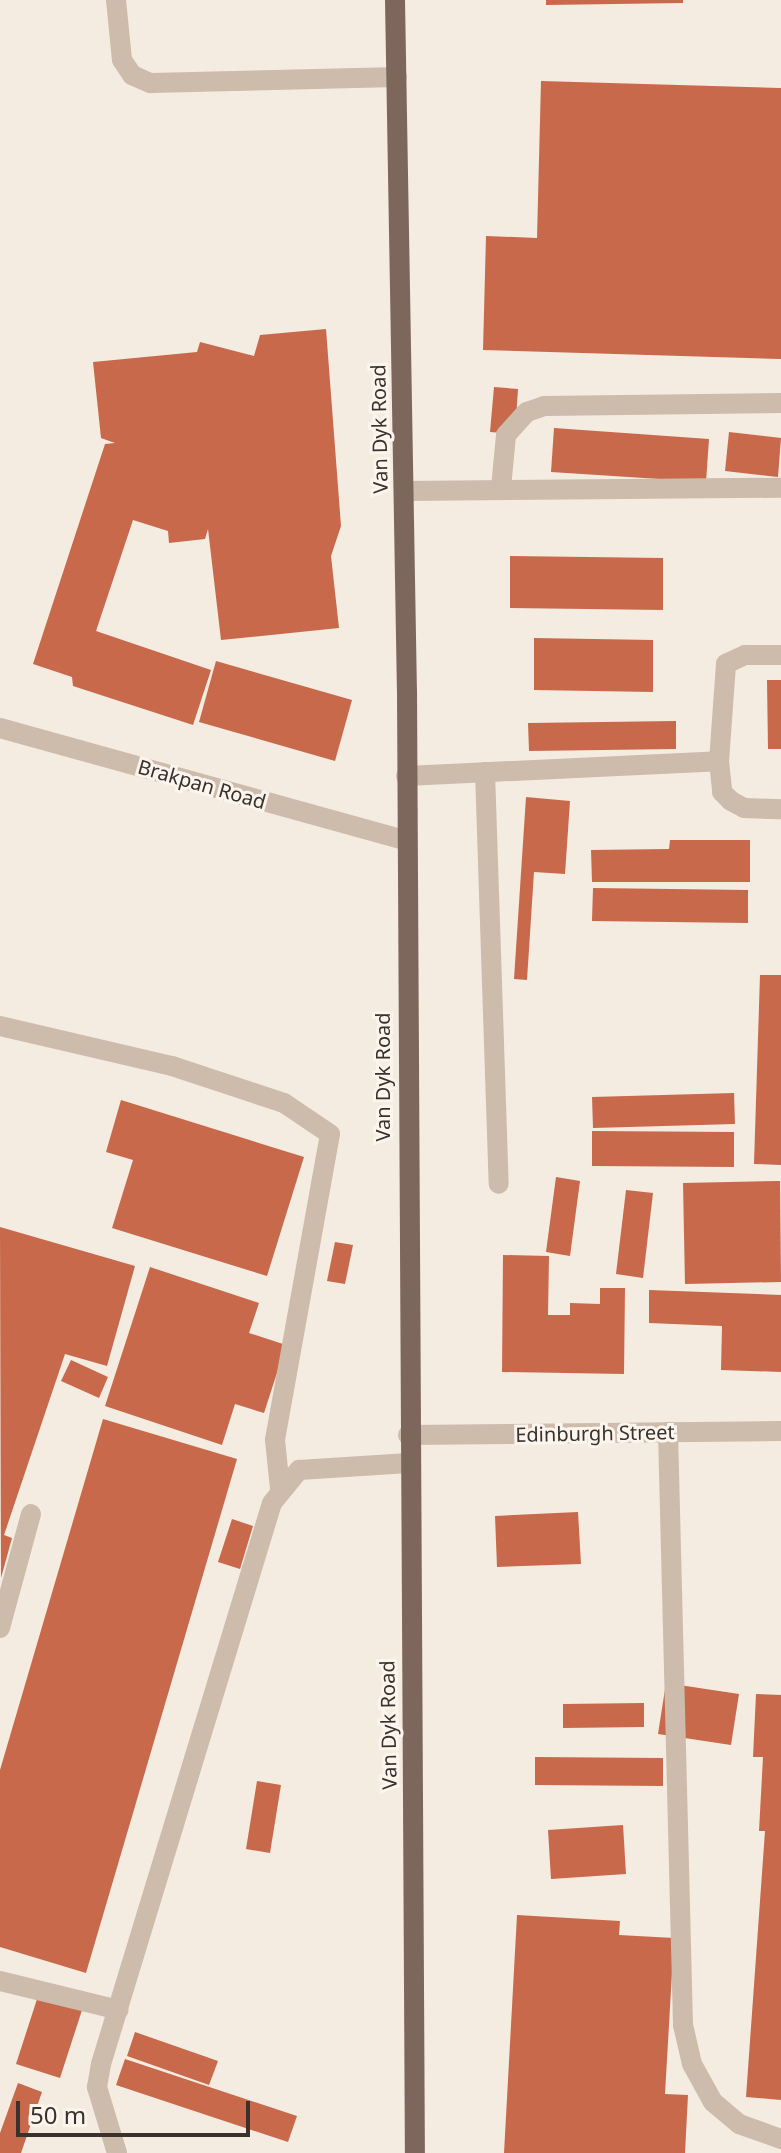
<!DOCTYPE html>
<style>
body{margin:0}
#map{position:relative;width:781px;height:2153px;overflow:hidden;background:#f4ebe1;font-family:"Noto Sans",sans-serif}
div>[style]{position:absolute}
.building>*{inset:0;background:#c8694b}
.minor>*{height:20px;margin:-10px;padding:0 10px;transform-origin:10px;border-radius:10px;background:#cdbbac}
.major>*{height:20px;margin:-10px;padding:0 10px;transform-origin:10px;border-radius:10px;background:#7d675c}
span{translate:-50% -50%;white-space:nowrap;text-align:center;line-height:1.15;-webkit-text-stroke:6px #fbf5ee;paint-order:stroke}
.street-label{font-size:20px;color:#3b302b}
.scale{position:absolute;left:16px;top:2101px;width:234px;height:36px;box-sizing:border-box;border:4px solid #3b302b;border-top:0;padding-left:10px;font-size:24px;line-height:28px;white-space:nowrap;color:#3b302b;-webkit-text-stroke:6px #fbf5ee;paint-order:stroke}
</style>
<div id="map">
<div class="building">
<div style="clip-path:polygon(546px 0,683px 0,683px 3px,546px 5px)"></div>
<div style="clip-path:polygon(541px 81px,781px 88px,781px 359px,483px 350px,486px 236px,537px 238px)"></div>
<div style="clip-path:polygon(326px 329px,341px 526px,331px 556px,339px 628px,221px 640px,208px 529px,205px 539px,169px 543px,168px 531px,133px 520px,96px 631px,211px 670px,193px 725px,73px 686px,72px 677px,33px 664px,105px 444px,115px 443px,101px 438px,93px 362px,197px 352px,200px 342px,254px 356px,260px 335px)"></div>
<div style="clip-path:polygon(494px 387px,518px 389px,515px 434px,490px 432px)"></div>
<div style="clip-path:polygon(554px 428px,709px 439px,706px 482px,551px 472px)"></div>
<div style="clip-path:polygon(729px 432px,781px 438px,778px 477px,725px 471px)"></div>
<div style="clip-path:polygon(510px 556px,663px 558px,663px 610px,510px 608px)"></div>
<div style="clip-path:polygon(534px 638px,653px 640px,653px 692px,534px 690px)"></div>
<div style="clip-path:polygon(216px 661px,352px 700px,335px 761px,199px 722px)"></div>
<div style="clip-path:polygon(767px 680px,781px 680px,781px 749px,768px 749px)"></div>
<div style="clip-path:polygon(676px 721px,676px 749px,529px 751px,528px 723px)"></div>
<div style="clip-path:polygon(526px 797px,570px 801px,565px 874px,534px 872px,527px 980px,514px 979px)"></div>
<div style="clip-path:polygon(670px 840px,750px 840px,750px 882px,592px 882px,591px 850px,669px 849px)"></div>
<div style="clip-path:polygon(593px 888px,748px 890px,748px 923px,592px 921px)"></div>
<div style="clip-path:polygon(760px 975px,781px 975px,781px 1165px,754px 1164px)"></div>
<div style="clip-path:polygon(734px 1093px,735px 1124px,593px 1128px,592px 1097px)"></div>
<div style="clip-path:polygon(121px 1100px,304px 1157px,267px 1276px,112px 1228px,133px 1160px,106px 1152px)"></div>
<div style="clip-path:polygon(592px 1131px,734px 1132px,734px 1167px,592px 1166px)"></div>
<div style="clip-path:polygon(556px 1177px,580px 1181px,570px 1256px,546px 1252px)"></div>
<div style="clip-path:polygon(780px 1181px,781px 1282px,685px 1284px,683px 1183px)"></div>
<div style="clip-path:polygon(626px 1190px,653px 1193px,643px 1278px,616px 1274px)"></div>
<div style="clip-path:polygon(0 1227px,135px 1266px,107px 1366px,65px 1354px,4px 1535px,12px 1538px,1px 1578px)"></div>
<div style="clip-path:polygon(335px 1242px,353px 1245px,345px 1284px,327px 1281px)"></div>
<div style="clip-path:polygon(503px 1255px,549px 1256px,548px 1315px,570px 1315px,570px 1303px,600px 1304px,600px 1288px,625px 1288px,624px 1374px,502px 1372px)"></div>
<div style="clip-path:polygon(150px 1267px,259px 1303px,249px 1333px,286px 1345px,264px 1413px,235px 1404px,222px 1445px,105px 1406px)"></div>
<div style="clip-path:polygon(649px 1290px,781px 1295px,781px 1372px,721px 1370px,722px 1326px,649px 1323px)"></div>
<div style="clip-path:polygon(71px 1360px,108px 1377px,99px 1398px,61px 1381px)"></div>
<div style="clip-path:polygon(103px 1419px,237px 1459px,86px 1973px,0 1947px,0 1770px)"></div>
<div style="clip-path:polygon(578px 1512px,581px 1564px,497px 1567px,495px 1516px)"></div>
<div style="clip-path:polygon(232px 1519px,253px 1526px,240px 1569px,218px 1562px)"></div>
<div style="clip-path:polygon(666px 1683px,739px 1694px,731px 1745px,658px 1734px)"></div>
<div style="clip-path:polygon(756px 1694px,781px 1695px,781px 2100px,746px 2097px,765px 1831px,759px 1831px,763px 1757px,753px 1757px)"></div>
<div style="clip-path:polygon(644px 1703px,644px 1727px,563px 1728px,563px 1704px)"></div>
<div style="clip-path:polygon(535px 1757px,663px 1758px,663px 1786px,535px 1785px)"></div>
<div style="clip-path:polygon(257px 1781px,281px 1785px,270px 1853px,246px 1849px)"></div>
<div style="clip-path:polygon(623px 1825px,626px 1874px,551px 1879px,548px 1830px)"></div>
<div style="clip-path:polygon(517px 1915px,620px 1921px,619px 1935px,674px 1938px,665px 2094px,688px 2095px,685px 2153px,504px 2153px)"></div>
<div style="clip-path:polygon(39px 1993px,83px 2007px,60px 2078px,16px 2064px)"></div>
<div style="clip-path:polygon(135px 2032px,218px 2061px,209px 2085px,127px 2056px)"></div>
<div style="clip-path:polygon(125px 2059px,297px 2116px,288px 2142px,116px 2085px)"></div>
<div style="clip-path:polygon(18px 2083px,42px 2092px,21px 2153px,0 2153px,0 2133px)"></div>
</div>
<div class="minor">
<div style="left:116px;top:0;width:60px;rotate:84.3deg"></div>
<div style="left:122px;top:60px;width:18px;rotate:56deg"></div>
<div style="left:132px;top:75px;width:20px;rotate:24deg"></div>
<div style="left:150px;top:83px;width:247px;rotate:-1.4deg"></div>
<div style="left:501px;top:488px;width:53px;rotate:-84.6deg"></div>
<div style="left:506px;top:435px;width:31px;rotate:-48deg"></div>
<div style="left:527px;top:412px;width:18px;rotate:-19deg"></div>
<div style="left:544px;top:406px;width:237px;rotate:-0.7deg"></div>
<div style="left:404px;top:491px;width:377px;rotate:-0.5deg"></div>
<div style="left:781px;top:655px;width:36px;rotate:180deg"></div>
<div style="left:745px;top:655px;width:21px;rotate:155deg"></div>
<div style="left:726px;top:664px;width:97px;rotate:94.1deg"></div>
<div style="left:719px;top:761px;width:31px;rotate:84deg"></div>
<div style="left:722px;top:792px;width:13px;rotate:45deg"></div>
<div style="left:731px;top:801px;width:15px;rotate:28deg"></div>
<div style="left:744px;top:808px;width:37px;rotate:2deg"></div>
<div style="left:0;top:728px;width:419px;rotate:15.5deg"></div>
<div style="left:485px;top:772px;width:412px;rotate:88.1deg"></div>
<div style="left:406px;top:776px;width:313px;rotate:-2.7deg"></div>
<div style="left:0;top:1026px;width:177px;rotate:13.1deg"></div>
<div style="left:172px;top:1066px;width:118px;rotate:18.3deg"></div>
<div style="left:284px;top:1103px;width:55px;rotate:34deg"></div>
<div style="left:330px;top:1134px;width:311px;rotate:100.2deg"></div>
<div style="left:275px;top:1440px;width:48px;rotate:84.1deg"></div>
<div style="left:668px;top:1432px;width:593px;rotate:88.55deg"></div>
<div style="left:683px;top:2025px;width:40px;rotate:77deg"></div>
<div style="left:692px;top:2064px;width:43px;rotate:61.1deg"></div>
<div style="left:713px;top:2102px;width:34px;rotate:40deg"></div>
<div style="left:739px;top:2124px;width:45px;rotate:19.7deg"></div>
<div style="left:408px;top:1435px;width:373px;rotate:-0.6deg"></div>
<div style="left:0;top:1628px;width:118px;rotate:-74.8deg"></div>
<div style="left:0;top:1981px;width:122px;rotate:13.7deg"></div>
<div style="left:117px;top:2153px;width:69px;rotate:-106.9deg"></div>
<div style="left:97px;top:2087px;width:23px;rotate:-80deg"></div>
<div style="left:101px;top:2064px;width:586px;rotate:-73.05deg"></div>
<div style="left:272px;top:1503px;width:43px;rotate:-50.7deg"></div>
<div style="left:299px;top:1470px;width:110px;rotate:-3.6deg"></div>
</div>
<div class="major">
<div style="left:395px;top:0;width:691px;rotate:89.01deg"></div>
<div style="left:407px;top:691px;width:1462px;rotate:89.69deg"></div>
</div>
<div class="street-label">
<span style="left:379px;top:429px;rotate:-91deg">Van Dyk Road</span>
<span style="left:202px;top:784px;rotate:16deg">Brakpan Road</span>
<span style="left:382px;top:1077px;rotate:-90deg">Van Dyk Road</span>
<span style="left:595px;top:1433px;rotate:-1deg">Edinburgh Street</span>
<span style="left:388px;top:1725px;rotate:-91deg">Van Dyk Road</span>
</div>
<div class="scale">50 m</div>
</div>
